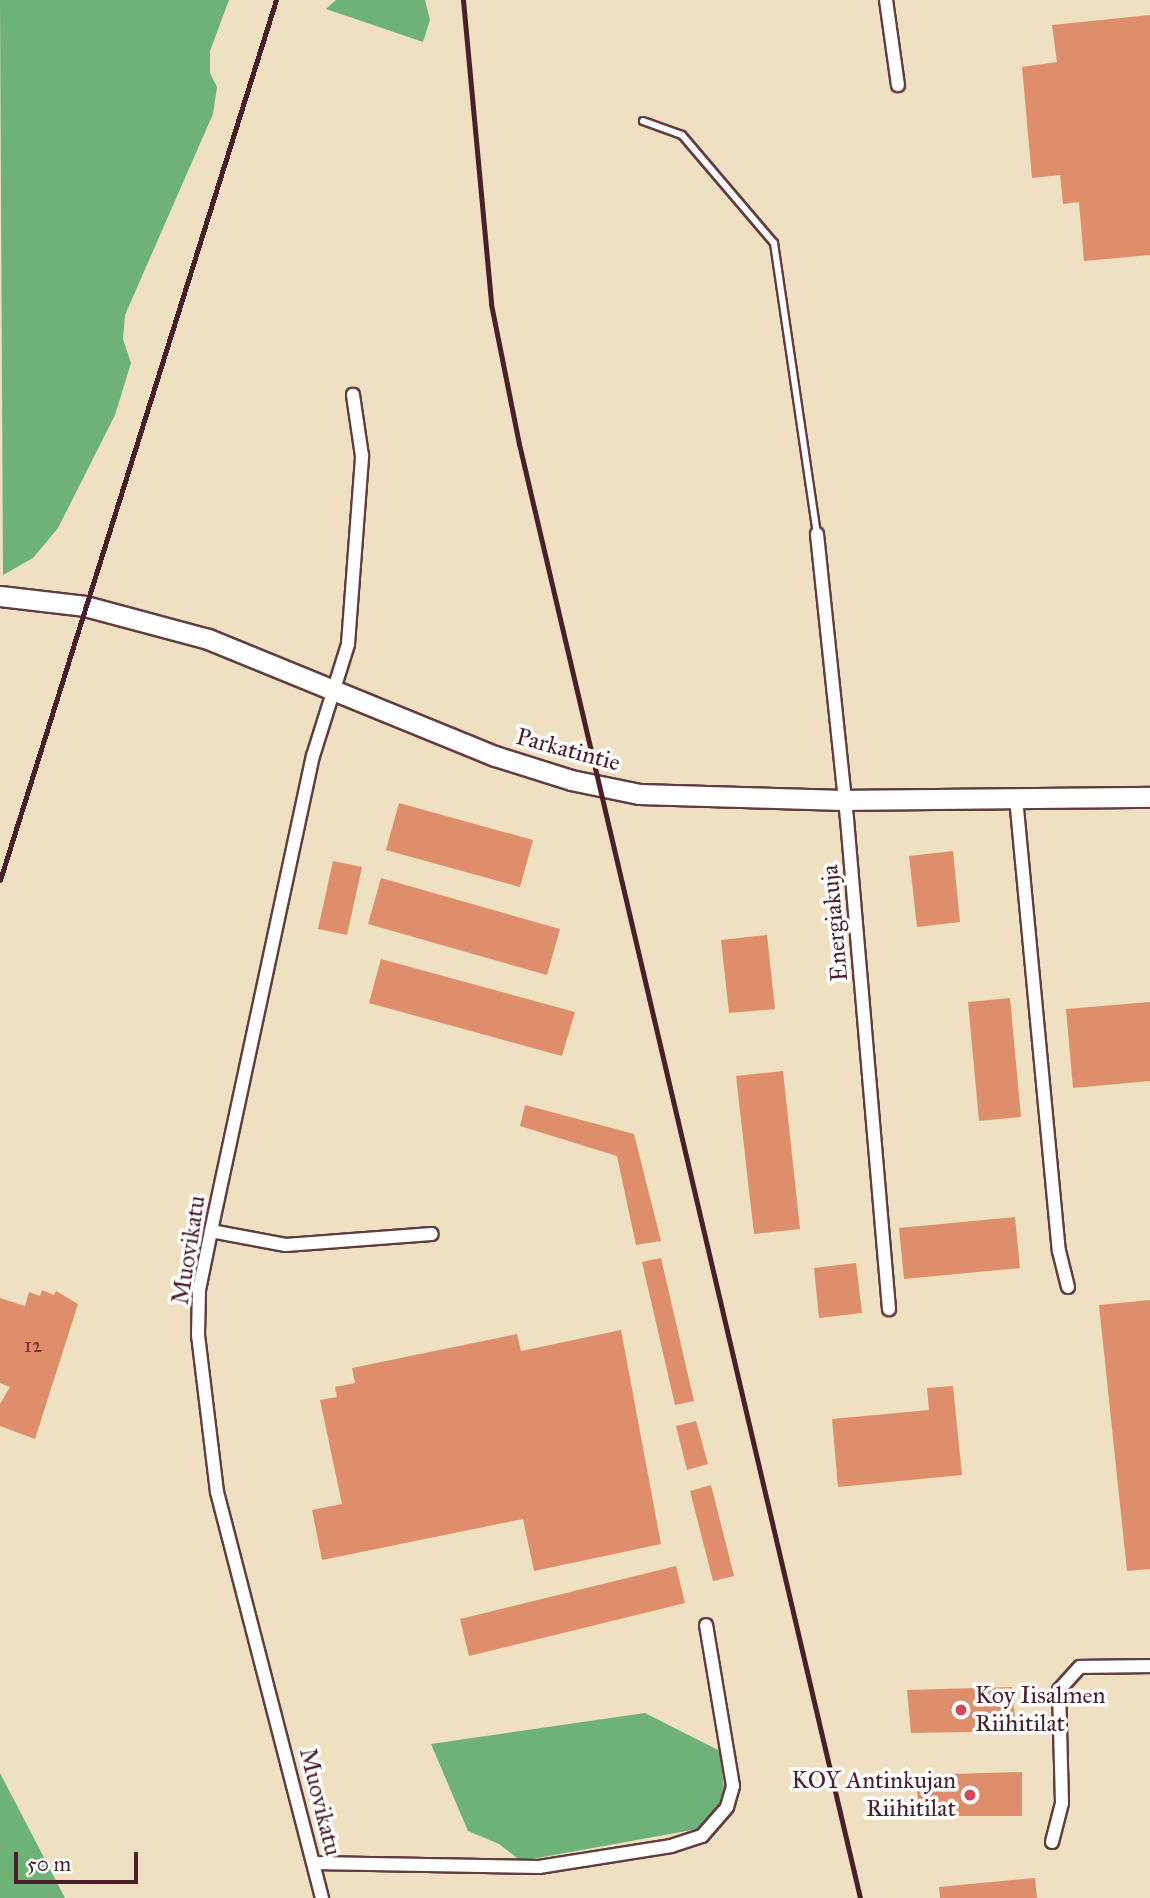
<!DOCTYPE html>
<style>
body{margin:0}
#map{position:relative;width:1150px;height:1898px;overflow:hidden;background:#efe0c2;font-family:"IM FELL Great Primer",serif}
div>[style]{position:absolute}
.forest>*{inset:0;background:#6eb277}
.building>*{inset:0;background:#df8e6b}
.roads{filter:drop-shadow(2px 0 #633c42) drop-shadow(-2px 0 #633c42) drop-shadow(0 2px #633c42) drop-shadow(0 -2px #633c42)}
.lane>*{height:6px;margin:-3px;padding:0 3px;transform-origin:3px;border-radius:3px;background:#fff}
.street>*{height:12px;margin:-6px;padding:0 6px;transform-origin:6px;border-radius:6px;background:#fff}
.secondary>*{height:19px;margin:-9.5px;padding:0 9.5px;transform-origin:9.5px;border-radius:9.5px;background:#fff}
.rail>*{height:5px;margin:-2.5px;padding:0 2.5px;transform-origin:2.5px;border-radius:2.5px;background:#4a1f2b}
.dots>*{width:19px;height:19px;translate:-50% -50%;box-sizing:border-box;border:4px solid #fff;border-radius:50%}
span{translate:-50% -50%;white-space:nowrap;text-align:center;line-height:1.15;-webkit-text-stroke:7px #fff;paint-order:stroke}
.number-label{font-size:21px;color:#6f3b3b}
.number-label span{-webkit-text-stroke-width:0}
.street-label{font-size:24px;color:#4a1f2b}
.poi-label{font-size:24px;color:#4a1f2b}
.left{translate:0 -50%;text-align:left}
.right{translate:-100% -50%;text-align:right}
.scale{position:absolute;left:14px;top:1852px;width:124px;height:32px;box-sizing:border-box;border:4px solid #4a1f2b;border-top:0;padding-left:9px;font-size:21px;line-height:24px;white-space:nowrap;color:#4a1f2b;-webkit-text-stroke:5px #fff;paint-order:stroke}
</style>
<div id="map">
<div class="forest">
<div style="clip-path:polygon(0 0,229px 0,210px 51px,210px 73px,217px 87px,213px 114px,125px 315px,123px 339px,131px 363px,115px 415px,58px 528px,33px 558px,3px 575px)"></div>
<div style="clip-path:polygon(336px 0,425px 0,430px 20px,423px 42px,326px 9px)"></div>
<div style="clip-path:polygon(645px 1713px,720px 1751px,725px 1798px,703px 1828px,521px 1861px,499px 1844px,468px 1831px,431px 1744px)"></div>
<div style="clip-path:polygon(0 1773px,65px 1898px,0 1898px)"></div>
</div>
<div class="building">
<div style="clip-path:polygon(1150px 15px,1150px 255px,1084px 261px,1079px 202px,1063px 204px,1060px 175px,1032px 178px,1022px 67px,1057px 62px,1052px 25px)"></div>
<div style="clip-path:polygon(399px 803px,533px 840px,520px 887px,386px 850px)"></div>
<div style="clip-path:polygon(953px 851px,960px 922px,917px 927px,909px 856px)"></div>
<div style="clip-path:polygon(333px 861px,362px 867px,347px 935px,318px 929px)"></div>
<div style="clip-path:polygon(381px 878px,560px 929px,547px 975px,368px 924px)"></div>
<div style="clip-path:polygon(767px 935px,775px 1009px,729px 1013px,721px 940px)"></div>
<div style="clip-path:polygon(381px 959px,575px 1012px,562px 1056px,369px 1003px)"></div>
<div style="clip-path:polygon(1010px 998px,1021px 1117px,979px 1121px,968px 1002px)"></div>
<div style="clip-path:polygon(1150px 1002px,1150px 1081px,1073px 1088px,1066px 1009px)"></div>
<div style="clip-path:polygon(783px 1071px,800px 1229px,754px 1234px,736px 1076px)"></div>
<div style="clip-path:polygon(525px 1105px,634px 1134px,661px 1241px,636px 1245px,617px 1156px,520px 1126px)"></div>
<div style="clip-path:polygon(1015px 1217px,1020px 1268px,904px 1279px,899px 1228px)"></div>
<div style="clip-path:polygon(661px 1258px,694px 1401px,675px 1405px,642px 1262px)"></div>
<div style="clip-path:polygon(856px 1263px,862px 1313px,819px 1318px,814px 1268px)"></div>
<div style="clip-path:polygon(42px 1290px,54px 1295px,56px 1291px,78px 1304px,35px 1439px,0 1426px,0 1404px,10px 1387px,0 1383px,0 1298px,25px 1306px,29px 1292px,40px 1296px)"></div>
<div style="clip-path:polygon(1150px 1300px,1150px 1569px,1127px 1571px,1099px 1305px)"></div>
<div style="clip-path:polygon(621px 1330px,661px 1544px,534px 1571px,523px 1519px,322px 1560px,312px 1510px,342px 1504px,320px 1400px,337px 1397px,335px 1387px,355px 1383px,352px 1368px,517px 1334px,521px 1351px)"></div>
<div style="clip-path:polygon(953px 1386px,962px 1475px,838px 1487px,832px 1419px,929px 1410px,927px 1388px)"></div>
<div style="clip-path:polygon(696px 1421px,708px 1464px,687px 1470px,676px 1426px)"></div>
<div style="clip-path:polygon(711px 1485px,734px 1576px,713px 1581px,690px 1491px)"></div>
<div style="clip-path:polygon(676px 1566px,685px 1603px,469px 1656px,460px 1619px)"></div>
<div style="clip-path:polygon(1012px 1687px,1016px 1731px,911px 1733px,907px 1690px)"></div>
<div style="clip-path:polygon(1022px 1772px,1022px 1816px,919px 1816px,916px 1775px)"></div>
<div style="clip-path:polygon(1035px 1878px,1037px 1898px,940px 1898px,939px 1887px)"></div>
</div>
<div class="roads">
<div class="lane">
<div style="left:643px;top:121px;width:41px;rotate:19.7deg"></div>
<div style="left:682px;top:135px;width:142px;rotate:49.6deg"></div>
<div style="left:774px;top:243px;width:294px;rotate:81.6deg"></div>
</div>
<div class="street">
<div style="left:886px;top:0;width:86px;rotate:82deg"></div>
<div style="left:817px;top:534px;width:287px;rotate:84deg"></div>
<div style="left:847px;top:819px;width:492px;rotate:85.1deg"></div>
<div style="left:1016px;top:798px;width:455px;rotate:84.6deg"></div>
<div style="left:1059px;top:1251px;width:37px;rotate:76deg"></div>
<div style="left:211px;top:1231px;width:76px;rotate:10.6deg"></div>
<div style="left:286px;top:1245px;width:146px;rotate:-4.3deg"></div>
<div style="left:1052px;top:1842px;width:40px;rotate:-75.6deg"></div>
<div style="left:1062px;top:1803px;width:113px;rotate:-91.5deg"></div>
<div style="left:1059px;top:1690px;width:31px;rotate:-48deg"></div>
<div style="left:1080px;top:1667px;width:70px;rotate:-0.8deg"></div>
<div style="left:314px;top:1863px;width:225px;rotate:1deg"></div>
<div style="left:539px;top:1867px;width:134px;rotate:-9deg"></div>
<div style="left:671px;top:1846px;width:33px;rotate:-18deg"></div>
<div style="left:702px;top:1836px;width:38px;rotate:-49deg"></div>
<div style="left:727px;top:1807px;width:22px;rotate:-74deg"></div>
<div style="left:733px;top:1786px;width:163px;rotate:-99.5deg"></div>
<div style="left:322px;top:1898px;width:419px;rotate:-104.5deg"></div>
<div style="left:217px;top:1492px;width:158px;rotate:-96.9deg"></div>
<div style="left:198px;top:1335px;width:45px;rotate:-88.7deg"></div>
<div style="left:199px;top:1290px;width:60px;rotate:-78.5deg"></div>
<div style="left:211px;top:1231px;width:486px;rotate:-77.9deg"></div>
<div style="left:313px;top:756px;width:117px;rotate:-72.6deg"></div>
<div style="left:348px;top:644px;width:189px;rotate:-85.7deg"></div>
<div style="left:362px;top:456px;width:62px;rotate:-98.4deg"></div>
</div>
<div class="secondary">
<div style="left:0;top:596px;width:86px;rotate:6.7deg"></div>
<div style="left:85px;top:606px;width:127px;rotate:15deg"></div>
<div style="left:208px;top:639px;width:310px;rotate:22.2deg"></div>
<div style="left:495px;top:756px;width:80px;rotate:17.5deg"></div>
<div style="left:571px;top:780px;width:69px;rotate:11.6deg"></div>
<div style="left:639px;top:794px;width:205px;rotate:1.7deg"></div>
<div style="left:844px;top:800px;width:306px;rotate:-0.6deg"></div>
</div>
</div>
<div class="rail">
<div style="left:463px;top:0;width:305px;rotate:84.7deg"></div>
<div style="left:491px;top:304px;width:143px;rotate:78.7deg"></div>
<div style="left:519px;top:444px;width:1493px;rotate:76.8deg"></div>
<div style="left:0;top:880px;width:922px;rotate:-72.59deg"></div>
</div>
<div class="dots">
<div style="left:961px;top:1710px;background:#d1495b"></div>
<div style="left:970px;top:1795px;background:#d1495b"></div>
</div>
<div class="number-label">
<span style="left:33px;top:1345px">12</span>
</div>
<div class="street-label">
<span style="left:568px;top:750px;rotate:15deg">Parkatintie</span>
<span style="left:835px;top:923px;rotate:-95deg">Energiakuja</span>
<span style="left:189px;top:1250px;rotate:-81deg">Muovikatu</span>
<span style="left:320px;top:1802px;rotate:76deg">Muovikatu</span>
</div>
<div class="poi-label">
<span class="left" style="left:975px;top:1710px">Koy Iisalmen<br>Riihitilat</span>
<span class="right" style="left:956px;top:1795px">KOY Antinkujan<br>Riihitilat</span>
</div>
<div class="scale">50 m</div>
</div>
